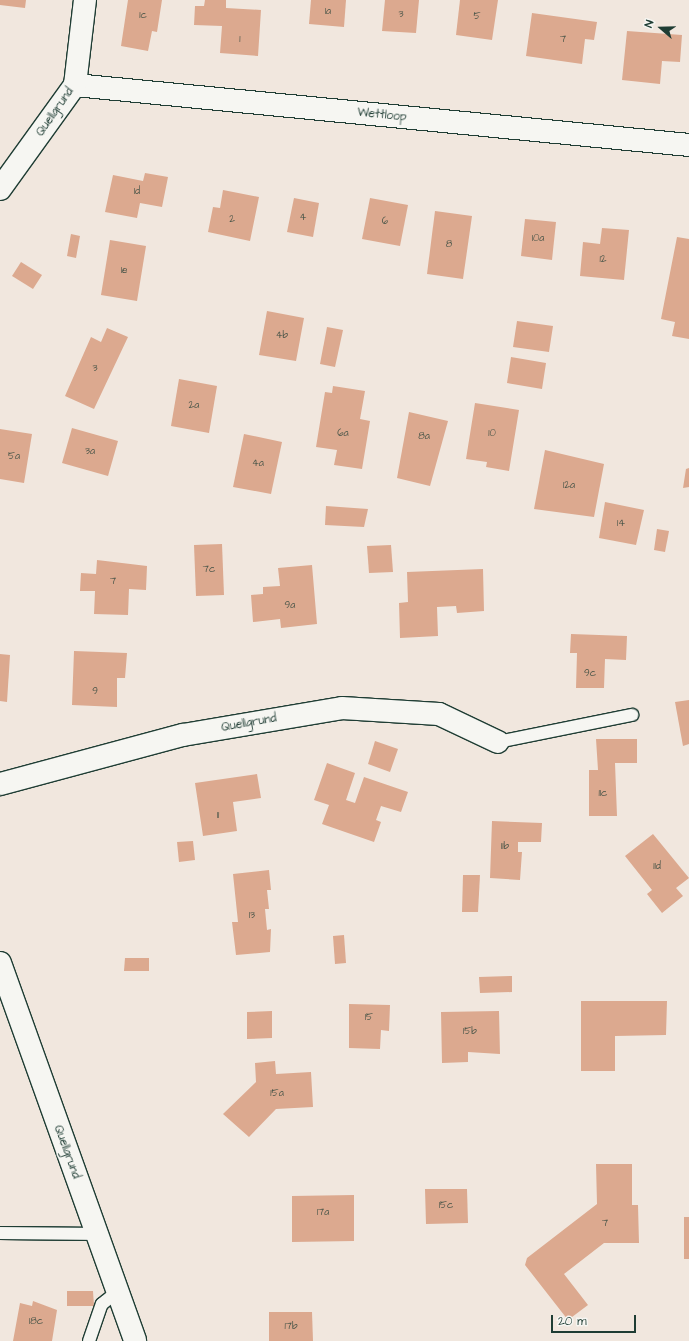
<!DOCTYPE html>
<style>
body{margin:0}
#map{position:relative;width:689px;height:1341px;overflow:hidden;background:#f1e7de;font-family:"Architects Daughter",sans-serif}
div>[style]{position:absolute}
.building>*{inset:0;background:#dca98f}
.roads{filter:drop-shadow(1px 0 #1f3d34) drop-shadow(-1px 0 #1f3d34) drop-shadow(0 1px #1f3d34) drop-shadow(0 -1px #1f3d34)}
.service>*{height:12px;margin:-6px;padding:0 6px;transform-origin:6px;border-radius:6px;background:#f6f6f2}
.minor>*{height:22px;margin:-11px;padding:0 11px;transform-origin:11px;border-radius:11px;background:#f6f6f2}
span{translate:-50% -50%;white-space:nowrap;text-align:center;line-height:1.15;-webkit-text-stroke:3px #f6f6f2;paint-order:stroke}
.number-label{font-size:10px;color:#4e584b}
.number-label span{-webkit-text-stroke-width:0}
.street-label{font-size:12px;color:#1f3d34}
.north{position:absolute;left:641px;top:8px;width:40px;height:40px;-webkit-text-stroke:3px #f6f6f2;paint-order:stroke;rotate:290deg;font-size:11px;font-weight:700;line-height:16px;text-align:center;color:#1f3d34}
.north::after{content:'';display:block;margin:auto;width:14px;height:18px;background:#1f3d34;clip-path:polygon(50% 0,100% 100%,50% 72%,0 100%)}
.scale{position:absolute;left:551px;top:1315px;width:85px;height:18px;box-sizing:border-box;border:2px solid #1f3d34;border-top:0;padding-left:5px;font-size:12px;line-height:14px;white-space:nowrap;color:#1f3d34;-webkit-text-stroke:3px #f6f6f2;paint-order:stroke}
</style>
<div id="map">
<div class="building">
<div style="clip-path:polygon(0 0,26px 0,25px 8px,0 5px)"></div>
<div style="clip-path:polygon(128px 0,162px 0,157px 32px,152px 31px,148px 51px,121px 46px)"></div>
<div style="clip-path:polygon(205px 0,226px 0,226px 8px,261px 10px,258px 56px,220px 53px,222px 26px,194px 25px,195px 6px,204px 6px)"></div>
<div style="clip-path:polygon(311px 0,346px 0,344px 27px,309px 24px)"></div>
<div style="clip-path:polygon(385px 0,419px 0,416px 33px,382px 31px)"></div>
<div style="clip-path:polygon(460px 0,498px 0,492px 40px,456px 35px)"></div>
<div style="clip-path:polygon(532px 13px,597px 22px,594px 40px,585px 39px,582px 64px,526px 56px)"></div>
<div style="clip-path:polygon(627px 31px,682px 35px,680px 62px,662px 61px,660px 84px,622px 80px)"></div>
<div style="clip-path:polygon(145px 173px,168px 177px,162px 207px,140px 203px,137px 218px,105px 212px,113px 175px,143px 181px)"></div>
<div style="clip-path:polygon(223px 190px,259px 197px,250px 241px,208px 232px,213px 207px,220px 208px)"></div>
<div style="clip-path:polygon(294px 198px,319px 203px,313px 237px,287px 232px)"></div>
<div style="clip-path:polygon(370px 198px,408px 205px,400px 246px,362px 239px)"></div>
<div style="clip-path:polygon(435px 211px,472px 216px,463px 279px,427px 274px)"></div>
<div style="clip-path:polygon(525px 219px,556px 222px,552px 260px,521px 256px)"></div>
<div style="clip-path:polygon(602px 228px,629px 230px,624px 280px,580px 276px,583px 242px,600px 244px)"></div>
<div style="clip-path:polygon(71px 234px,80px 236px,76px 258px,67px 256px)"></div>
<div style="clip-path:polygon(677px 237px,689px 239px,689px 339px,672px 336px,675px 322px,661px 319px)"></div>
<div style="clip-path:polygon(110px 240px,146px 246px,137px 301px,101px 295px)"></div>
<div style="clip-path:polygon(21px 262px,42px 275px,33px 289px,12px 276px)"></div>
<div style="clip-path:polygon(267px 311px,304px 318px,296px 361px,259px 355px)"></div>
<div style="clip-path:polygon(517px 321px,553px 326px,549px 352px,513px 347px)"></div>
<div style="clip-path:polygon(327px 327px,343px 330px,335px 367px,320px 364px)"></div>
<div style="clip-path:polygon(107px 328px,128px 337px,94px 409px,65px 396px,91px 337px,101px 342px)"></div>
<div style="clip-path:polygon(511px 357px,546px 363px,542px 389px,507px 383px)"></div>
<div style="clip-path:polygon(179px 379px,217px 386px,209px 433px,171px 426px)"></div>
<div style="clip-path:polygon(333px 386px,365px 391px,360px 419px,370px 421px,362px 469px,334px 465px,337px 450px,316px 447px,325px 392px,332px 393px)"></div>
<div style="clip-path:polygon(475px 403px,519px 410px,509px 471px,486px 467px,487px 462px,466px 459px)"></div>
<div style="clip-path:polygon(409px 412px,448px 421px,430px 486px,397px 478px)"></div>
<div style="clip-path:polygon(72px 428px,118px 441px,108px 476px,62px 463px)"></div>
<div style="clip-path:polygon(0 429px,32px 434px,24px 483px,0 479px)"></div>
<div style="clip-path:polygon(244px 434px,282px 442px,271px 494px,233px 487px)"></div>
<div style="clip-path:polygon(545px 450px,604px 464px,594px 517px,534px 509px)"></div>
<div style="clip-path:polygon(689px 468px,689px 487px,683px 488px,686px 469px)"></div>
<div style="clip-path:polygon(605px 502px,644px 510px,636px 545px,599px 538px)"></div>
<div style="clip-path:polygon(326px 506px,368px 509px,364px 527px,325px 525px)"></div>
<div style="clip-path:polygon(657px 529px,669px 531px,665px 552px,654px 550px)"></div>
<div style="clip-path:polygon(222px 544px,224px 595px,196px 596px,194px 545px)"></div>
<div style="clip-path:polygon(391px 545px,393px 572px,369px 573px,367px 546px)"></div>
<div style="clip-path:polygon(97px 560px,147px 566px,146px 590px,129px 589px,128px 615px,94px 614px,95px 591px,80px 591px,81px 573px,96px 574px)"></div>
<div style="clip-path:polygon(312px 565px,317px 624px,281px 628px,280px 619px,253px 622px,251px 595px,263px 594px,263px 587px,280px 586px,278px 568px)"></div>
<div style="clip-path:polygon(483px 569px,484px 611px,457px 613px,456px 606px,437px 607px,438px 636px,400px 638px,399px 603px,408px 602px,407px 572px)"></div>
<div style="clip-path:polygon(571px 634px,627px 636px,626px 660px,605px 659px,604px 688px,576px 688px,577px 653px,570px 653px)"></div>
<div style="clip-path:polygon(74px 651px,127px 653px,125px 678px,117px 678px,117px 707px,72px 705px)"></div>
<div style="clip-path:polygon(0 654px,10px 655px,7px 702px,0 701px)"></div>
<div style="clip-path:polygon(689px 700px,689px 744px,683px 746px,675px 702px)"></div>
<div style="clip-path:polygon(596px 739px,637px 739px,637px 763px,615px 763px,617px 816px,589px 816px,589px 770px,598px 770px)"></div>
<div style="clip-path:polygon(375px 741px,398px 749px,390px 772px,368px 764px)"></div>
<div style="clip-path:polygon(327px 763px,355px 773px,346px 800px,355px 803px,364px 777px,408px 792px,401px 812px,381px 806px,376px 820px,381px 822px,374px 842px,322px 824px,329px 805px,314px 800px)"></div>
<div style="clip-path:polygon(257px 774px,261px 798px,233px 802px,237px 831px,203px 836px,195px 783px)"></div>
<div style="clip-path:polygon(492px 821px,542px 823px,541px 842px,518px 842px,518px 852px,522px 852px,520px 880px,490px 878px)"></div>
<div style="clip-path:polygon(653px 834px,689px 878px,676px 888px,683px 896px,662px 913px,647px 894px,652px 890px,625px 856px)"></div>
<div style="clip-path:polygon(193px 841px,195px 860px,179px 862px,177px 842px)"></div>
<div style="clip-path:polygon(269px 870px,271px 890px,267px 890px,269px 909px,265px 909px,267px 930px,271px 929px,270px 952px,236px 955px,232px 922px,238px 922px,233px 874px)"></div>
<div style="clip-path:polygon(463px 875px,480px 875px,478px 912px,462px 912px)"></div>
<div style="clip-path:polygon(344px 935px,346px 963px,335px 964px,333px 936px)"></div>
<div style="clip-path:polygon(125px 958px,149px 958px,149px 971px,124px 971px)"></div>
<div style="clip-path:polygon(512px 976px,512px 992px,480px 993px,479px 977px)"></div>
<div style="clip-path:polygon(581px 1001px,667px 1001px,666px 1035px,615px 1036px,615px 1071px,581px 1071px)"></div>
<div style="clip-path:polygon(349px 1004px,390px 1005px,389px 1031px,381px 1030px,380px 1049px,349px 1048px)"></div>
<div style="clip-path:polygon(272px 1011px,272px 1038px,247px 1039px,247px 1012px)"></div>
<div style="clip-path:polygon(499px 1011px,500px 1054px,468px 1052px,468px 1062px,442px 1063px,441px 1012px)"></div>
<div style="clip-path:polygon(275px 1061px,276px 1074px,311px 1072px,313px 1107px,276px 1109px,249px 1137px,223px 1114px,256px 1082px,255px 1063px)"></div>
<div style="clip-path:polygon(596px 1164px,632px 1164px,632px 1205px,638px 1205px,639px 1243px,604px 1243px,564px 1274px,588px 1305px,568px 1320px,525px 1265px,527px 1258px,597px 1204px)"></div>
<div style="clip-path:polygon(425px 1189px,467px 1189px,468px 1223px,426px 1224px)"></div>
<div style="clip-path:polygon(354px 1195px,354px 1241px,292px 1242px,292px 1196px)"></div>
<div style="clip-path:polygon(684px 1217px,689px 1217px,689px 1259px,684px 1259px)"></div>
<div style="clip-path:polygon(67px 1291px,93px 1291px,94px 1306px,67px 1306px)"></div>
<div style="clip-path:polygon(33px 1301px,57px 1310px,52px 1341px,13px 1341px,20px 1303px,32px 1306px)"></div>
<div style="clip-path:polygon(269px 1312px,312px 1312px,313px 1341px,269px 1341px)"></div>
</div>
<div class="roads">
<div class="service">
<div style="left:498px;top:742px;width:137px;rotate:-11.4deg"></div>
<div style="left:0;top:1233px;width:97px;rotate:0.6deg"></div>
<div style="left:89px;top:1341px;width:39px;rotate:-71deg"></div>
<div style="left:102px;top:1304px;width:19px;rotate:-39deg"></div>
</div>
<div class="minor">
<div style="left:75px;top:85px;width:617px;rotate:5.58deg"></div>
<div style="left:0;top:189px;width:128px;rotate:-54.2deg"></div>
<div style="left:75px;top:85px;width:86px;rotate:-83.3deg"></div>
<div style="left:0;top:784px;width:189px;rotate:-15deg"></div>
<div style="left:183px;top:735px;width:161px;rotate:-9.6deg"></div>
<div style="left:342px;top:708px;width:97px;rotate:3.5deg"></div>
<div style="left:439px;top:714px;width:65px;rotate:25.4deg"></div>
<div style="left:0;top:963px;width:401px;rotate:70.3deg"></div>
</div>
</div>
<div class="number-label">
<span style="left:328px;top:12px">1a</span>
<span style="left:401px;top:15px">3</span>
<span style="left:143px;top:16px">1c</span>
<span style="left:477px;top:17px">5</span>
<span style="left:240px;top:40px">1</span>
<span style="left:563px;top:40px">7</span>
<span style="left:137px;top:192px">1d</span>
<span style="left:303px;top:218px">4</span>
<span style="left:232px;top:220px">2</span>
<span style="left:385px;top:222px">6</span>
<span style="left:538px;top:239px">10a</span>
<span style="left:449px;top:245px">8</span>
<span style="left:603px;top:260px">12</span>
<span style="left:124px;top:271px">1e</span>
<span style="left:282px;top:336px">4b</span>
<span style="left:95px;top:369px">3</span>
<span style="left:194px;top:406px">2a</span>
<span style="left:343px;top:434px">6a</span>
<span style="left:492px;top:434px">10</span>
<span style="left:424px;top:437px">8a</span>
<span style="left:90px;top:452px">3a</span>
<span style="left:14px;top:457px">5a</span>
<span style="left:258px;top:464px">4a</span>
<span style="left:569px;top:486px">12a</span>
<span style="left:621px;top:524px">14</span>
<span style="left:209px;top:570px">7c</span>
<span style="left:113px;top:582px">7</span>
<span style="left:290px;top:606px">9a</span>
<span style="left:590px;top:674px">9c</span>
<span style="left:95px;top:692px">9</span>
<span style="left:603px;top:794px">11c</span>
<span style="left:218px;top:816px">11</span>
<span style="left:505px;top:847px">11b</span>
<span style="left:657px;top:867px">11d</span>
<span style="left:252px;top:916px">13</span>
<span style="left:369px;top:1018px">15</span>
<span style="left:470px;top:1032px">15b</span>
<span style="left:277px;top:1094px">15a</span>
<span style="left:446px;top:1206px">15c</span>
<span style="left:323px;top:1213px">17a</span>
<span style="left:605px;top:1224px">7</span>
<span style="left:36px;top:1322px">18c</span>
<span style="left:291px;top:1327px">17b</span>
</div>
<div class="street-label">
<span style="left:55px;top:112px;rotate:-55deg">Quellgrund</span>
<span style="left:382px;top:115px;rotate:6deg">Wettloop</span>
<span style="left:249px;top:723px;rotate:-10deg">Quellgrund</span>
<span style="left:67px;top:1152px;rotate:70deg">Quellgrund</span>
</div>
<div class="north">N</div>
<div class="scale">20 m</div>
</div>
